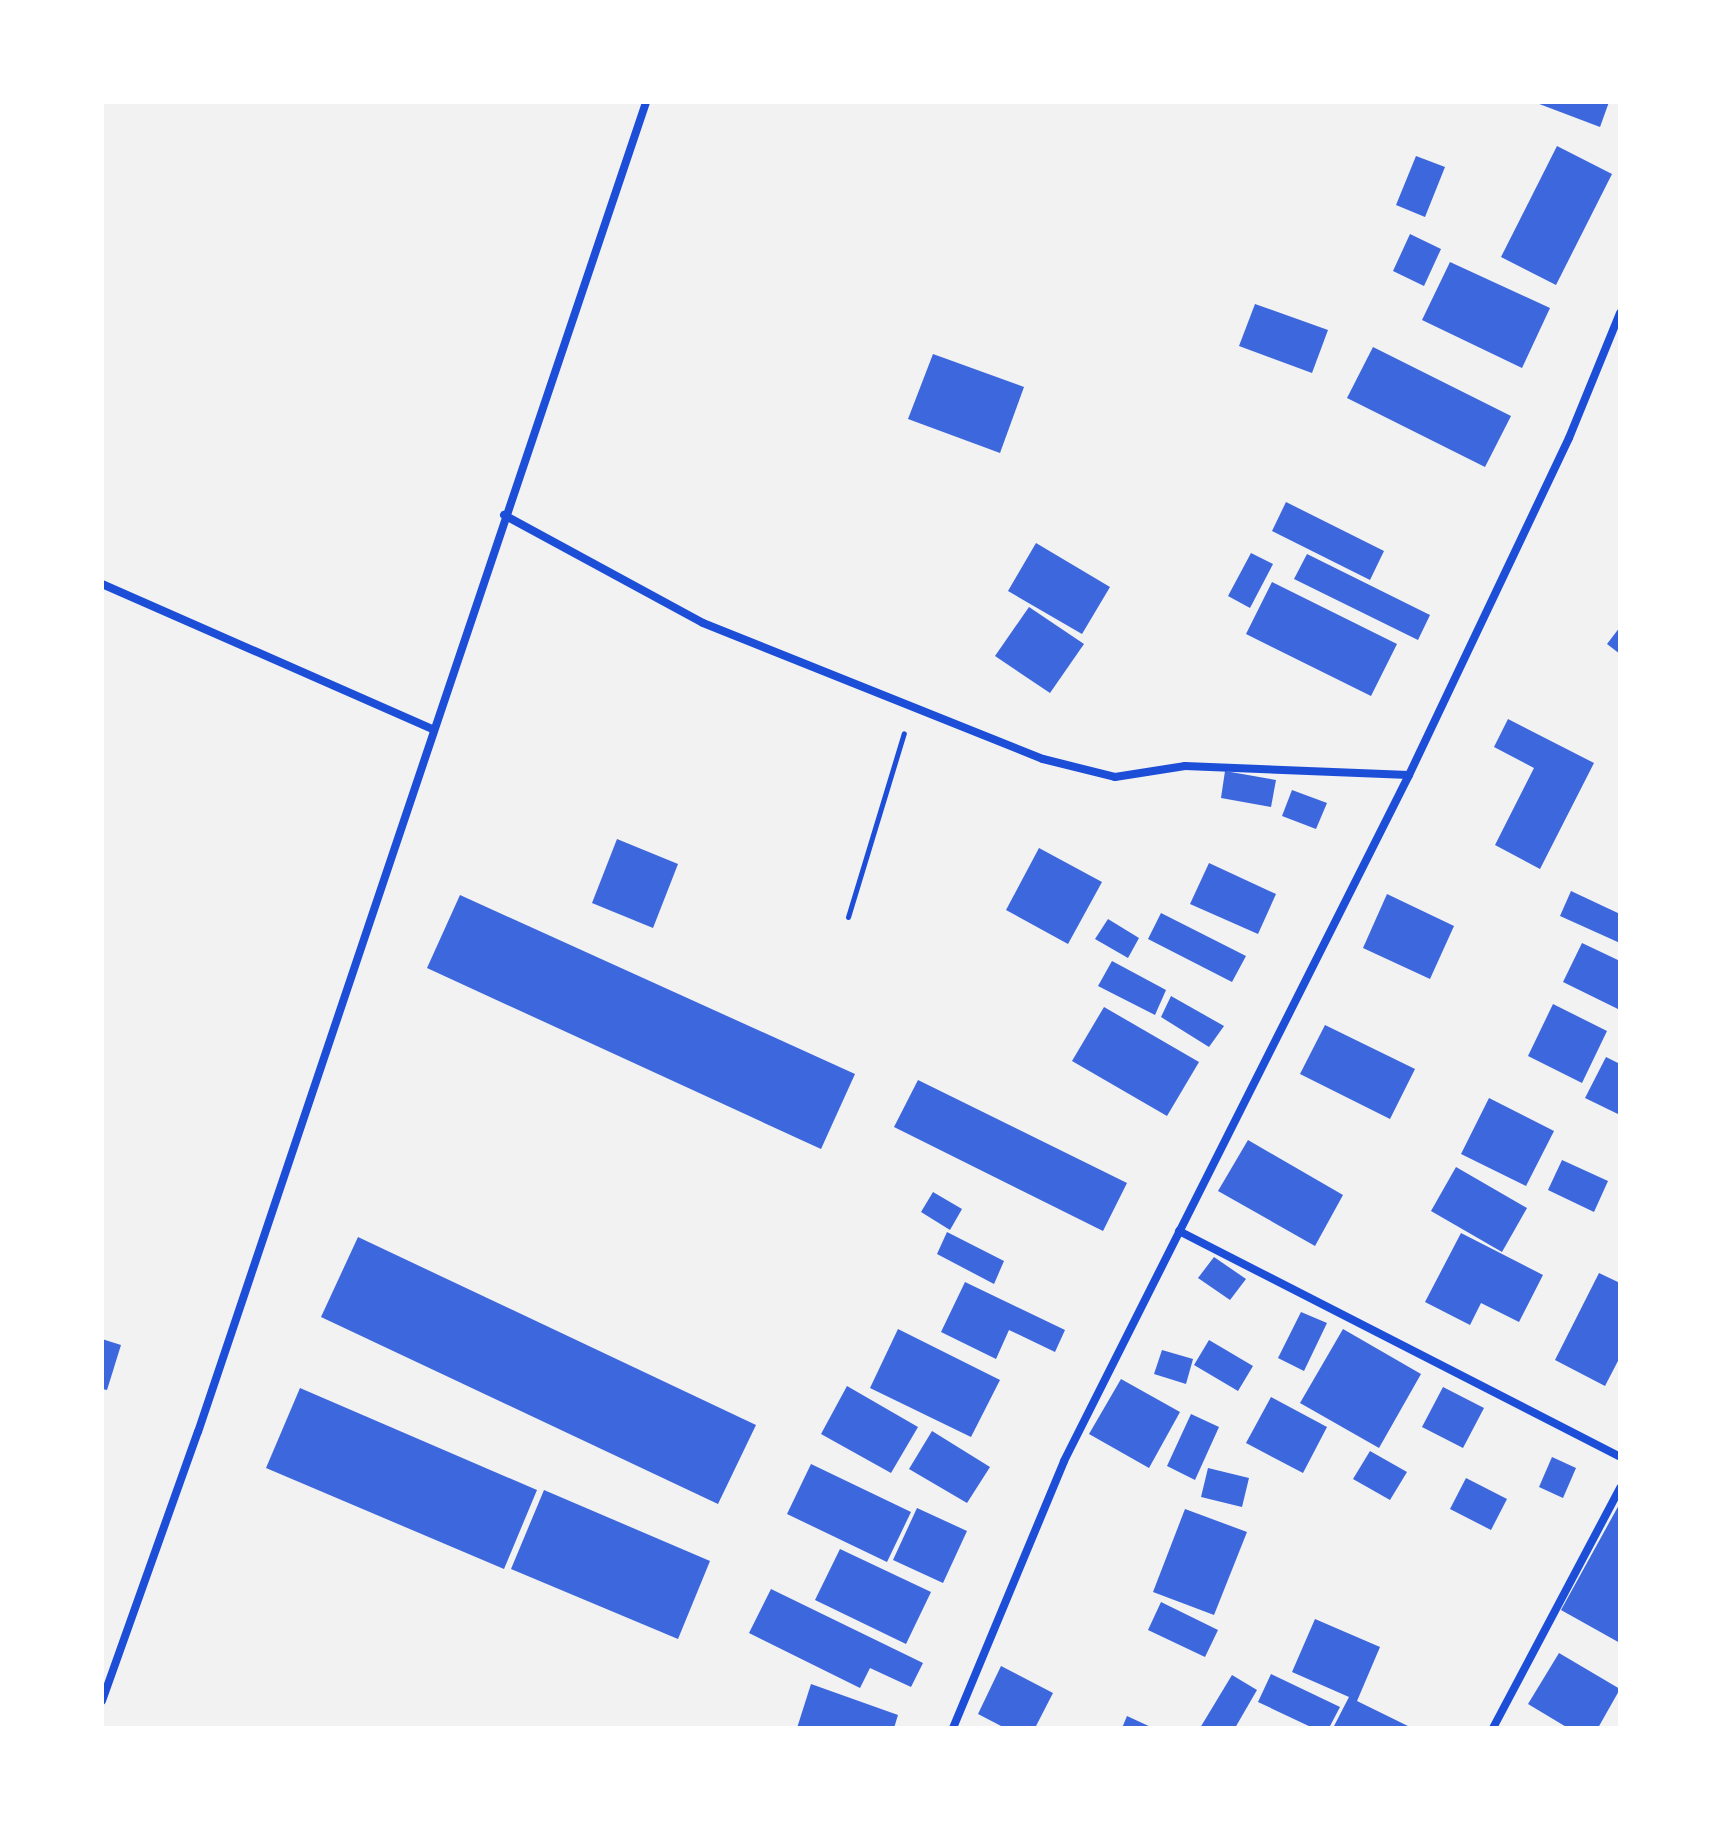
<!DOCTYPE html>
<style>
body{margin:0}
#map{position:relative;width:1722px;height:1830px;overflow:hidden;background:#f2f2f2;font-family:Jost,sans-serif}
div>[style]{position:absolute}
.building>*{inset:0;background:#3d67dc}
.path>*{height:5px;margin:-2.5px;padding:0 2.5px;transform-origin:2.5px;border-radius:2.5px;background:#1d4ed8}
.minor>*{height:8px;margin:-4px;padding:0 4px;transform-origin:4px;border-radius:4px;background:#1d4ed8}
span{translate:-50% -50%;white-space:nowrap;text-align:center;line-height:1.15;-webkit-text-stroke:7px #fff;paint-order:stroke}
.frame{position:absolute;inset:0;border:104px solid #fff;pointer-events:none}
</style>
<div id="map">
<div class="building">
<div style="clip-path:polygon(1534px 102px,1609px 102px,1600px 127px)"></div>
<div style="clip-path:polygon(1557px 146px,1612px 174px,1556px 285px,1501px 257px)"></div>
<div style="clip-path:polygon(1416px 156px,1445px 167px,1425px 217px,1396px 205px)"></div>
<div style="clip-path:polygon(1410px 234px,1441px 249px,1424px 286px,1393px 271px)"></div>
<div style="clip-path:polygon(1450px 262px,1550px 308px,1522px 368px,1422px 320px)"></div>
<div style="clip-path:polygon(1255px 304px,1328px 330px,1312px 373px,1239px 346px)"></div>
<div style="clip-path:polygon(1373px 347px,1511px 416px,1485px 467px,1347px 398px)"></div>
<div style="clip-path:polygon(933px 354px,1024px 387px,1000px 453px,908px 419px)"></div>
<div style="clip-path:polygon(1286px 502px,1384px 551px,1370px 580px,1272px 531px)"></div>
<div style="clip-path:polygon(1036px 543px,1110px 587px,1082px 634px,1008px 591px)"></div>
<div style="clip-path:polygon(1251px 553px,1273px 564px,1250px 608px,1228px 596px)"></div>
<div style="clip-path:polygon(1307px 554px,1430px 615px,1418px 640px,1294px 579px)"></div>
<div style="clip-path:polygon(1272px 582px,1397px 644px,1371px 696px,1246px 634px)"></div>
<div style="clip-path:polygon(1029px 607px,1084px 644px,1050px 693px,995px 656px)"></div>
<div style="clip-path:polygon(1620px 627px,1620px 654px,1607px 644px)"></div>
<div style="clip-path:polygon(1508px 719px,1594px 763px,1540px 869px,1495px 845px,1534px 768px,1494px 747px)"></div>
<div style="clip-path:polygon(1225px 771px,1276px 780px,1271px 807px,1221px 798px)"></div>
<div style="clip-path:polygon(1292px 790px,1327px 803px,1316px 829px,1282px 816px)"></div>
<div style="clip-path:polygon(617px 839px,678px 864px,653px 928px,592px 903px)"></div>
<div style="clip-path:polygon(1039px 848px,1102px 882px,1068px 944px,1006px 910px)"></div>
<div style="clip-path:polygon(1209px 863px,1276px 894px,1258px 934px,1190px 904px)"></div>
<div style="clip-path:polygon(1571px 891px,1620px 914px,1620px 943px,1560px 916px)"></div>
<div style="clip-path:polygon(1387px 894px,1454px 926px,1430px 979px,1363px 948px)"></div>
<div style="clip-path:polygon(460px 895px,855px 1074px,821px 1149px,427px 968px)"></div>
<div style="clip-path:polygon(1161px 913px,1246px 956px,1232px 982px,1148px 939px)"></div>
<div style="clip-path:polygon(1108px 919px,1139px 938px,1128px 958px,1095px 939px)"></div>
<div style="clip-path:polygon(1582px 943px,1620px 961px,1620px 1010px,1563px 982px)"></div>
<div style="clip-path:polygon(1112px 961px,1166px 990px,1155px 1015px,1098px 986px)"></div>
<div style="clip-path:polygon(1171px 996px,1224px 1026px,1209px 1047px,1161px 1017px)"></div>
<div style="clip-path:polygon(1553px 1004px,1607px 1031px,1582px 1083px,1528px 1056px)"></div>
<div style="clip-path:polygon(1104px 1007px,1199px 1062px,1167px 1116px,1072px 1061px)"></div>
<div style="clip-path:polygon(1325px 1025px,1415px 1069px,1390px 1119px,1300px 1074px)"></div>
<div style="clip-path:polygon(1606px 1057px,1620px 1064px,1620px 1115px,1585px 1098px)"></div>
<div style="clip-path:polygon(918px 1080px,1127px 1183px,1103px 1231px,894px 1127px)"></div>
<div style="clip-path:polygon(1489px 1098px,1554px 1131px,1526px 1186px,1461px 1154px)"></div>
<div style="clip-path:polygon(1248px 1140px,1343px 1195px,1315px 1246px,1218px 1191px)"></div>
<div style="clip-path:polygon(1562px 1160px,1608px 1181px,1594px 1212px,1548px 1190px)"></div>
<div style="clip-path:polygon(1456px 1167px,1527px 1208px,1502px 1252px,1431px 1211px)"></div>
<div style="clip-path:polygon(933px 1192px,962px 1209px,950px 1230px,921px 1212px)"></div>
<div style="clip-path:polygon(947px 1232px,1004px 1261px,994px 1284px,937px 1254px)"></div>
<div style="clip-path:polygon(1461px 1233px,1543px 1275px,1519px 1322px,1481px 1303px,1470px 1325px,1425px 1302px)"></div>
<div style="clip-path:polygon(358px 1237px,756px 1425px,718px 1504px,321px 1317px)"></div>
<div style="clip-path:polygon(1214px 1257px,1246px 1279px,1230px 1300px,1198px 1278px)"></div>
<div style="clip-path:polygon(1599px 1273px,1620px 1283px,1620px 1357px,1605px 1386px,1555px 1360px)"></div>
<div style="clip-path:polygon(965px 1282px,1065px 1330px,1055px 1352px,1009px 1330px,996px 1359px,941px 1332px)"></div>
<div style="clip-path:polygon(1301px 1312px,1327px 1323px,1304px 1371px,1278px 1358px)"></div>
<div style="clip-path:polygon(898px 1329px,1000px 1380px,971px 1437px,870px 1388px)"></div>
<div style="clip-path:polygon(1343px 1329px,1421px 1374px,1379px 1448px,1300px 1403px)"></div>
<div style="clip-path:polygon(102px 1339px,121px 1345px,107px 1390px,102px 1389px)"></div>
<div style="clip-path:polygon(1209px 1340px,1253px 1366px,1238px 1391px,1194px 1365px)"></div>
<div style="clip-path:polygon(1162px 1350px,1193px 1359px,1186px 1384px,1154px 1374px)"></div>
<div style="clip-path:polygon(1121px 1379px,1180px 1412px,1149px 1468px,1089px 1434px)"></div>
<div style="clip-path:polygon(847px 1386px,918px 1427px,891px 1473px,821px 1434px)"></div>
<div style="clip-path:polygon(1443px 1387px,1484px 1408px,1463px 1448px,1422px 1427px)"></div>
<div style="clip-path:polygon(300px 1388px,537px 1490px,504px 1569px,266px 1468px)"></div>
<div style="clip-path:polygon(1271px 1397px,1327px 1427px,1303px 1473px,1246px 1443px)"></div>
<div style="clip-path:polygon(1191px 1414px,1219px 1427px,1195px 1480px,1167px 1466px)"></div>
<div style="clip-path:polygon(932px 1431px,990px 1467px,967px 1503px,909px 1469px)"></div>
<div style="clip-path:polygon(1370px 1451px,1407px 1472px,1390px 1500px,1353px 1479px)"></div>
<div style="clip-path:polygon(1552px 1457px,1576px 1468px,1563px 1498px,1539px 1487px)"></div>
<div style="clip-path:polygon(811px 1464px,911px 1512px,887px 1562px,787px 1514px)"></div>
<div style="clip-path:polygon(1208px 1468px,1249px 1478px,1242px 1507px,1201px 1497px)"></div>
<div style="clip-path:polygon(1466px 1478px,1507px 1499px,1491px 1530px,1450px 1509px)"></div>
<div style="clip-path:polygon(544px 1490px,710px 1561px,678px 1639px,511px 1569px)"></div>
<div style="clip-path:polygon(1620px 1503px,1620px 1643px,1561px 1610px)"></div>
<div style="clip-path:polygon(917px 1508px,967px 1531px,943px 1583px,893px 1560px)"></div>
<div style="clip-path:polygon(1185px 1509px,1247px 1532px,1214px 1615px,1153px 1592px)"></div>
<div style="clip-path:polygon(840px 1549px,931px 1592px,906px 1644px,815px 1600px)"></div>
<div style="clip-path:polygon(771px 1589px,923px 1663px,911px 1687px,870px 1668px,860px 1688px,749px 1633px)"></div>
<div style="clip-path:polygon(1161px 1602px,1218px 1630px,1205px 1657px,1148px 1630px)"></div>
<div style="clip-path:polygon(1315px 1619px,1380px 1647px,1357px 1701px,1412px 1728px,1333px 1728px,1349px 1697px,1292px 1672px)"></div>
<div style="clip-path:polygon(1559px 1653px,1620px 1689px,1598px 1728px,1568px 1728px,1528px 1704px)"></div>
<div style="clip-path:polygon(1001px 1666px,1053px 1693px,1035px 1728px,1005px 1728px,978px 1714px)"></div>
<div style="clip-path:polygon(1271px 1674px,1340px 1707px,1329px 1728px,1313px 1728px,1258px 1702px)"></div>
<div style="clip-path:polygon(1232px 1675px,1257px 1690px,1235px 1728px,1200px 1728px)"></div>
<div style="clip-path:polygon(811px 1684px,898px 1715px,894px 1728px,797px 1728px)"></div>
<div style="clip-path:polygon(1127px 1716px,1153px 1728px,1122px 1728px)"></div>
</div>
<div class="path">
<div style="left:848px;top:917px;width:192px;rotate:-73.1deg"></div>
</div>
<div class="minor">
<div style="left:504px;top:515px;width:226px;rotate:28.5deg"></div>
<div style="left:703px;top:623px;width:366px;rotate:21.8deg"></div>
<div style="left:1043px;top:759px;width:74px;rotate:14deg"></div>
<div style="left:1115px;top:777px;width:71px;rotate:-8.9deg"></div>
<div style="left:1185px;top:766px;width:224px;rotate:2.3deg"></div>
<div style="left:102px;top:584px;width:361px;rotate:23.7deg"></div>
<div style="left:1179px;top:1231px;width:496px;rotate:27.1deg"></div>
<div style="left:102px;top:1701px;width:286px;rotate:-70.4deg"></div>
<div style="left:198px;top:1432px;width:1403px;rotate:-71.38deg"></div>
<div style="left:953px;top:1728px;width:289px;rotate:-67.4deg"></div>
<div style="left:1064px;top:1461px;width:768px;rotate:-63.3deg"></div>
<div style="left:1409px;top:775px;width:373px;rotate:-64.6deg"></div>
<div style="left:1569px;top:438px;width:135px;rotate:-67.8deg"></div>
<div style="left:1493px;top:1728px;width:272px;rotate:-62.1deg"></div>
</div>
<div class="frame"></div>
</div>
